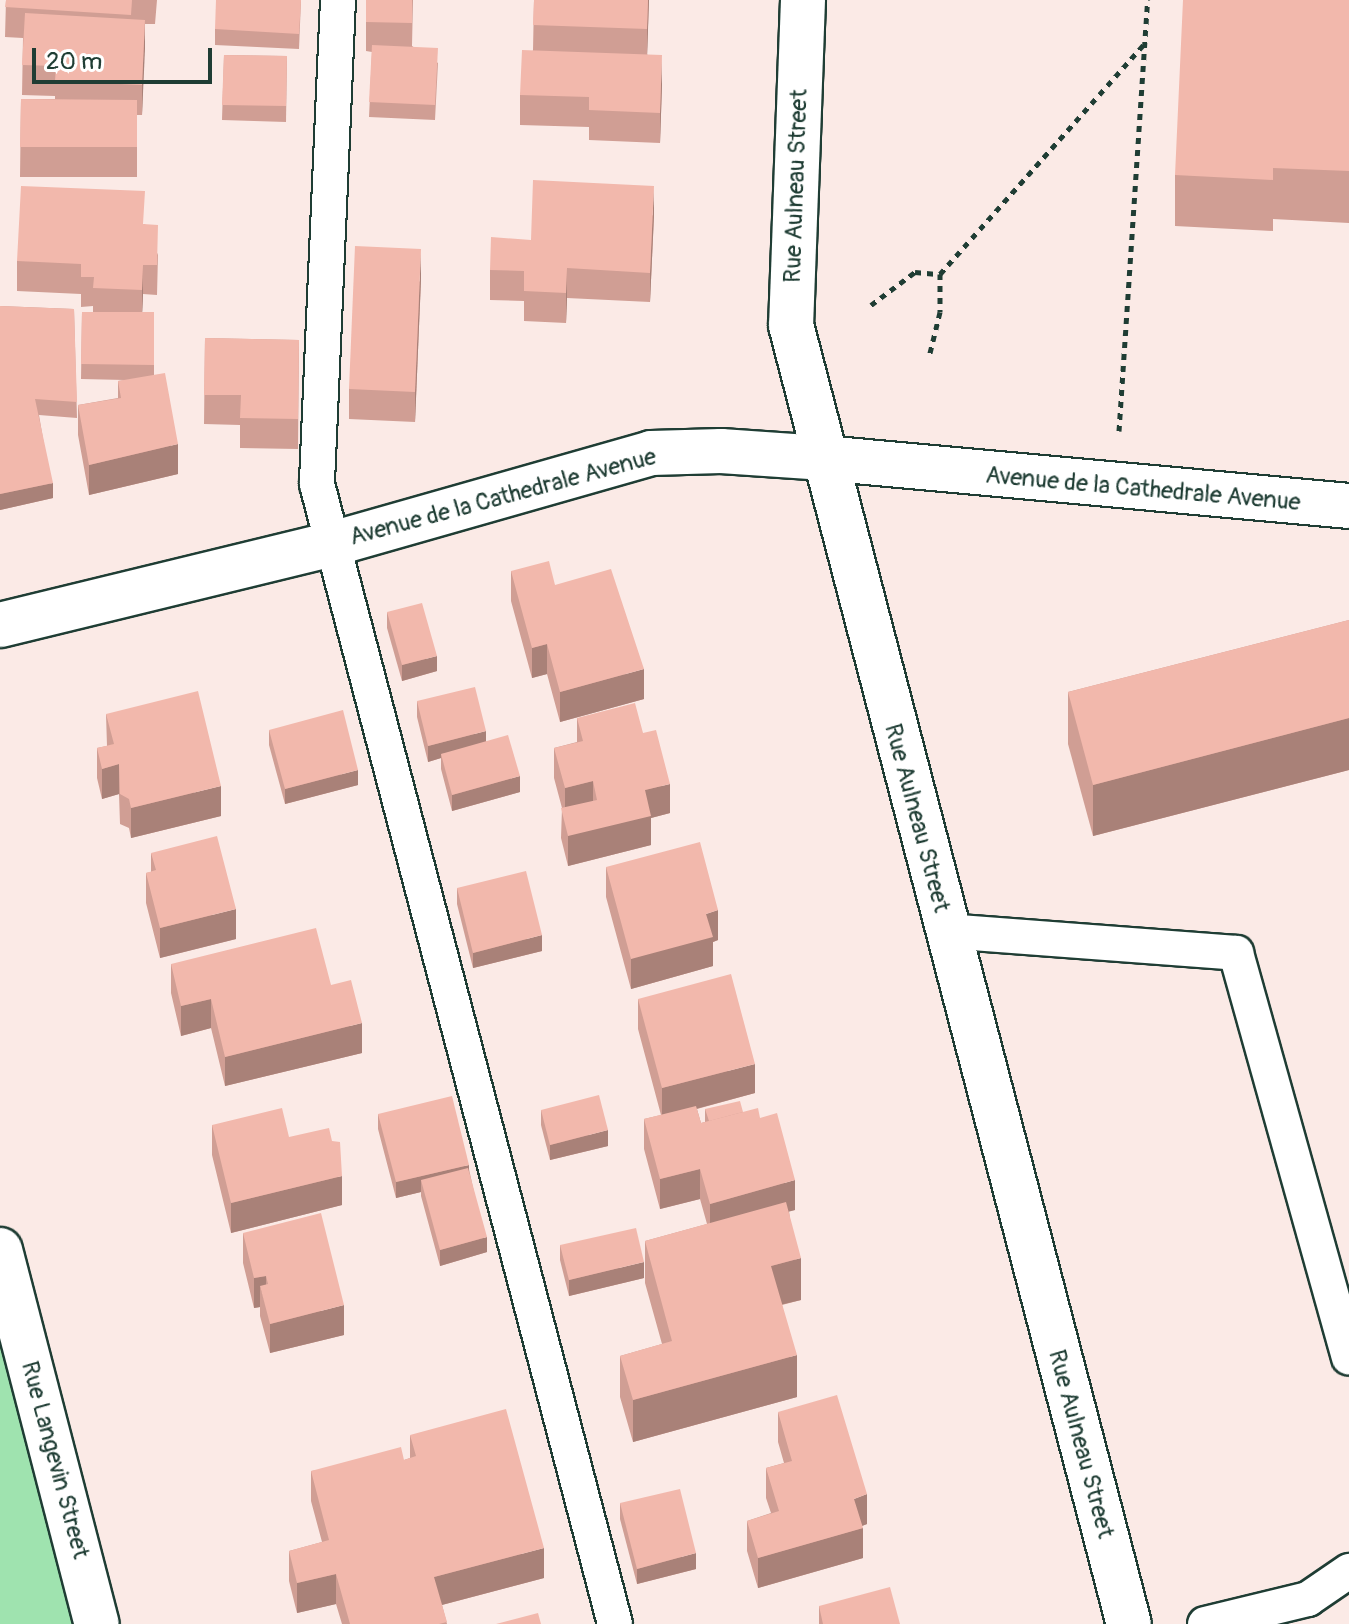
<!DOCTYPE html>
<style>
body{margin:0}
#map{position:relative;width:1349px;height:1624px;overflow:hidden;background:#fbeae6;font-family:Pangolin,sans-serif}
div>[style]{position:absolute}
.green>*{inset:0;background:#9fe3af}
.path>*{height:5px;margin-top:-2.5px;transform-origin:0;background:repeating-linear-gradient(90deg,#1f3d34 0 6px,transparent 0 12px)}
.roads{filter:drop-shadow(2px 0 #1f3d34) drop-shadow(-2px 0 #1f3d34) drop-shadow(0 2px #1f3d34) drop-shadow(0 -2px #1f3d34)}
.service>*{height:34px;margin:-17px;padding:0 17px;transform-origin:17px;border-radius:17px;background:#fff}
.minor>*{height:44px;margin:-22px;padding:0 22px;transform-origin:22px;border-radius:22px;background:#fff}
.wall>*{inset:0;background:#d09e94}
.shaded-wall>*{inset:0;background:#a98178}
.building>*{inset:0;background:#f2b8ac}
span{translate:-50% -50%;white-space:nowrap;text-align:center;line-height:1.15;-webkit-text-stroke:6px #fff;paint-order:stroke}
.street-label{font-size:24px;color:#1f3d34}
.scale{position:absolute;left:32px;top:48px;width:180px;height:36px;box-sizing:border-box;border:4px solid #1f3d34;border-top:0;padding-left:10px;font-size:24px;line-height:28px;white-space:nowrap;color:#1f3d34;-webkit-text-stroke:6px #fff;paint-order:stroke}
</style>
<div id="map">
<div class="green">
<div style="clip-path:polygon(0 1250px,97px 1624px,0 1624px)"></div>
</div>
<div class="path">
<div style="left:940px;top:274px;width:307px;rotate:-48.4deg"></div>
<div style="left:871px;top:305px;width:55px;rotate:-36.9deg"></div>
<div style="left:915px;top:272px;width:25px;rotate:5deg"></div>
<div style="left:940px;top:274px;width:38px;rotate:90deg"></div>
<div style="left:940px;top:312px;width:46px;rotate:103.7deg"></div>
<div style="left:1119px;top:431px;width:432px;rotate:-86.2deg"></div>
</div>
<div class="roads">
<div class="service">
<div style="left:338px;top:0;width:484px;rotate:92.5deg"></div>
<div style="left:317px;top:484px;width:1178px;rotate:75.35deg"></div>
<div style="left:946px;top:931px;width:291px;rotate:4.3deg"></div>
<div style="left:1236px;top:953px;width:420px;rotate:74.4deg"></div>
<div style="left:1205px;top:1624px;width:106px;rotate:-13.6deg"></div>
<div style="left:1308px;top:1599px;width:50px;rotate:-34.3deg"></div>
</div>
<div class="minor">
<div style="left:803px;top:0;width:325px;rotate:92.1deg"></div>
<div style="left:791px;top:325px;width:1342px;rotate:75.42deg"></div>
<div style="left:0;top:625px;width:342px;rotate:-13.7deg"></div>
<div style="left:332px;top:544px;width:332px;rotate:-15.9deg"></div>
<div style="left:651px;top:453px;width:70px;rotate:-1.6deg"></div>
<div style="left:721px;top:451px;width:102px;rotate:3.9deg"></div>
<div style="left:823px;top:458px;width:528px;rotate:5.21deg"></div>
<div style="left:0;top:1250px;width:386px;rotate:75.5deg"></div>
</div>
</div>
<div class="wall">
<div style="clip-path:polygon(6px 0,157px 0,155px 24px,145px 24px,142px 115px,137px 115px,137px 177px,20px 177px,21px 99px,55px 99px,55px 96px,22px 95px,23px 38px,5px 37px)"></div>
<div style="clip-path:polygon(301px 0,299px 49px,215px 45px,215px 29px)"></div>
<div style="clip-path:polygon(366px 0,413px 0,412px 46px,438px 63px,435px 120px,369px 117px,372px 52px,366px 51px)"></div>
<div style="clip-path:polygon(534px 0,649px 0,647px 54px,662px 85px,660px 143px,589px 140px,589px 127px,520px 125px,520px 95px,533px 50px)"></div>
<div style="clip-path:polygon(1349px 0,1349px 223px,1273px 219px,1273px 231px,1175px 226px,1175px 175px)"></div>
<div style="clip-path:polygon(224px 55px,287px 56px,286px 122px,222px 120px)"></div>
<div style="clip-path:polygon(654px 215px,650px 302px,567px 298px,566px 323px,524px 321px,524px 301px,490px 300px,490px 270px,531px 240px)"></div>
<div style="clip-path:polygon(145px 224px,158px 255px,157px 295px,143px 294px,142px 312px,154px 312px,154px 375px,178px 474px,89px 495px,78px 435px,78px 405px,118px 398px,118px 381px,125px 380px,81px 379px,82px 312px,93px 312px,93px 306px,81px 307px,81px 294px,17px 291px,17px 261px)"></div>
<div style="clip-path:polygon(421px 279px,415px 422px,349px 419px,349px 389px)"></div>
<div style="clip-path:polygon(0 306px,74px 309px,77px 418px,39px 415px,53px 498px,0 510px)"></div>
<div style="clip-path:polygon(205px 338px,299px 340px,298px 449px,240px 448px,240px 425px,204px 424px)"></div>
<div style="clip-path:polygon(511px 571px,555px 585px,644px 699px,560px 722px,547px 674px,532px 678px,511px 601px)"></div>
<div style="clip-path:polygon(387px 612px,437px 671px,402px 681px,387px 628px)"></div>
<div style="clip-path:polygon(1349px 620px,1349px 770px,1093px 836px,1068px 744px,1068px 692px)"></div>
<div style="clip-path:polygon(417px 701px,486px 741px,520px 792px,452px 811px,441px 769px,441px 758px,428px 762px,417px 717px)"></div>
<div style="clip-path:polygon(106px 714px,221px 816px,131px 838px,129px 828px,120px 824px,119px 794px,102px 799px,97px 778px,97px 748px,107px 746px)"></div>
<div style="clip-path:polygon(577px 718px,643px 733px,670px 813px,651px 818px,651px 845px,568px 866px,561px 838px,562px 808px,554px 778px,554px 748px,577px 742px)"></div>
<div style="clip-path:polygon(269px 730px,358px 785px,285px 804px,269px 745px)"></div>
<div style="clip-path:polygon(151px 853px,236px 939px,160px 958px,146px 903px,146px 873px,151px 872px)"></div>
<div style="clip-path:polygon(606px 867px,718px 940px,713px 942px,713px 966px,631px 989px,606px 897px)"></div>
<div style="clip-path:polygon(457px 888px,542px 951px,473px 968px,457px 904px)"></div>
<div style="clip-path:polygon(171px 964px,331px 985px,362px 1053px,225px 1086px,211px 1028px,181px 1036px,171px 993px)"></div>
<div style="clip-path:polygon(638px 999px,755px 1093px,697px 1109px,701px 1123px,705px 1122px,705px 1109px,743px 1112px,760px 1118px,795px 1210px,789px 1211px,801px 1300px,782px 1305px,797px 1397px,633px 1442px,620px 1397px,620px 1356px,662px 1344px,645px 1283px,645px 1241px,707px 1224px,700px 1199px,660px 1209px,644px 1149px,644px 1119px,661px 1115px,638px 1029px)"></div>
<div style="clip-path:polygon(541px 1110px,608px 1146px,550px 1160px,541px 1125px)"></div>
<div style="clip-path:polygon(378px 1114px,469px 1169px,487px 1252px,440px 1266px,421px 1196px,421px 1192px,396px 1198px,378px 1129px)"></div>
<div style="clip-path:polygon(212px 1125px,289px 1137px,332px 1141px,342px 1205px,231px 1233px,212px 1155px)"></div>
<div style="clip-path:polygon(243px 1233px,344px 1335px,270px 1353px,260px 1316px,260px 1307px,254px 1308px,243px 1263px)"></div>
<div style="clip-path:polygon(560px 1245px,644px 1278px,569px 1296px,560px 1260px)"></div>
<div style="clip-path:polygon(778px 1412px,867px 1524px,862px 1526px,863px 1558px,758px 1588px,747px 1551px,747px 1521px,771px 1513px,766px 1498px,766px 1468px,784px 1463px,778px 1442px)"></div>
<div style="clip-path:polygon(410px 1435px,544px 1578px,442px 1605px,447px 1624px,342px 1624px,336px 1604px,297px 1613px,289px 1581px,289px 1551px,322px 1542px,311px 1501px,311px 1471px,404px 1460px,410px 1458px)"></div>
<div style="clip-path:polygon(620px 1503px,696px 1569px,637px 1584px,620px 1519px)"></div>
<div style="clip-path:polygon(819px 1606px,900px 1624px,819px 1624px)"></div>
</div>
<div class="shaded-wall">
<div style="clip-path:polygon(648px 0,649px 0,647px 59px,647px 29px)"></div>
<div style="clip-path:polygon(145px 20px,145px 49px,142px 115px,142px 85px)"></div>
<div style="clip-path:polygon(662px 55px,662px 85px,660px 143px,660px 113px)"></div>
<div style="clip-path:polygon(654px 186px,654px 215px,650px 302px,650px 273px)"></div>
<div style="clip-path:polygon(421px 249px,421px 279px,415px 422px,415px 392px)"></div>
<div style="clip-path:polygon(143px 265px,143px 294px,142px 319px,142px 290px)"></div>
<div style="clip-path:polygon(567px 268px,567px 298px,566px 323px,566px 293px)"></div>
<div style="clip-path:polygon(178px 444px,178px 474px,89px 495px,89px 465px)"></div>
<div style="clip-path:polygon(53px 483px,53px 498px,0 510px,0 494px)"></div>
<div style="clip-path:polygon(547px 644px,547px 674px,532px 678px,532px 648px)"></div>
<div style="clip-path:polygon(437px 656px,437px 671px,402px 681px,402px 665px)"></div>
<div style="clip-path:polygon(644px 669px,644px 699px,560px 722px,560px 692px)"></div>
<div style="clip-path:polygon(1349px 718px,1349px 770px,1093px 836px,1093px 785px)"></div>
<div style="clip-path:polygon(486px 731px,486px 747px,441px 754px,441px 758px,428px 762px,428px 746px)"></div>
<div style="clip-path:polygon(119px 764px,119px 794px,102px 799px,102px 769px)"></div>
<div style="clip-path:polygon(358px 770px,358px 785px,285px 804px,285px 789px)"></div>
<div style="clip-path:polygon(520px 776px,520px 792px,452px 811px,452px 795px)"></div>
<div style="clip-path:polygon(593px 781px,593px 811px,565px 818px,565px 788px)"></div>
<div style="clip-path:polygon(670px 784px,670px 813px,651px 818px,651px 845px,568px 866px,568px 836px,645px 790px)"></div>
<div style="clip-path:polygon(221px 786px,221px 816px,131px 838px,131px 808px)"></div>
<div style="clip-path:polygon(236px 909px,236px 939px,160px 958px,160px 928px)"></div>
<div style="clip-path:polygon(718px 910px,718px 940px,713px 942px,713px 966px,631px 989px,631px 959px,706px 914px)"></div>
<div style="clip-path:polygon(542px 935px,542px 951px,473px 968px,473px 953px)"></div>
<div style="clip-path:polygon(211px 999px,211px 1028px,181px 1036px,181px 1006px)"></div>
<div style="clip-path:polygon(362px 1023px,362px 1053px,225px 1086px,225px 1057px)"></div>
<div style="clip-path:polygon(755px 1064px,755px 1093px,662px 1118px,662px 1088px)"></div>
<div style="clip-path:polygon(608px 1130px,608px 1146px,550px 1160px,550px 1145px)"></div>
<div style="clip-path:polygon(469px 1165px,469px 1181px,421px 1180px,421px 1192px,396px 1198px,396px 1182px)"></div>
<div style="clip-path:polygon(700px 1169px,700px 1199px,660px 1209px,660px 1179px)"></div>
<div style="clip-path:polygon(342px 1176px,342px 1205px,231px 1233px,231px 1203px)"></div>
<div style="clip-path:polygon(795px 1180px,795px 1210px,710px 1233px,710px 1204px)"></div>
<div style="clip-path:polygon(487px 1237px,487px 1252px,440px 1266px,440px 1250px)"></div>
<div style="clip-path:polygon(801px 1258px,801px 1300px,771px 1307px,771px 1266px)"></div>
<div style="clip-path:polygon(644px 1262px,644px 1278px,569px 1296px,569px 1280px)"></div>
<div style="clip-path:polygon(266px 1276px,266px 1306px,260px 1286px,260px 1307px,254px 1308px,254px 1278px)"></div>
<div style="clip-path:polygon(344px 1305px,344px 1335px,270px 1353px,270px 1324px)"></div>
<div style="clip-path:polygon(797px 1355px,797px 1397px,633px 1442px,633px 1400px)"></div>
<div style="clip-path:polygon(867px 1494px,867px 1524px,854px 1529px,854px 1499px)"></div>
<div style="clip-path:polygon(863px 1528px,863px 1558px,758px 1588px,758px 1558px)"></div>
<div style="clip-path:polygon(544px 1548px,544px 1578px,434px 1607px,434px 1577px)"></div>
<div style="clip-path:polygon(696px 1553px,696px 1569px,637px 1584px,637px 1569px)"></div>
<div style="clip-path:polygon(336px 1574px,336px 1604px,297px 1613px,297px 1583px)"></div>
</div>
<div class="building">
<div style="clip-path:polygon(6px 0,132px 0,131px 15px,5px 7px)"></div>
<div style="clip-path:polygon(216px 0,301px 0,299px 34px,215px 29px)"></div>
<div style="clip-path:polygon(366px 0,412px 0,412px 23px,366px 22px)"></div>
<div style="clip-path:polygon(534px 0,648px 0,647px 29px,533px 25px)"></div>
<div style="clip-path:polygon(1183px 0,1349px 0,1349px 171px,1273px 168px,1273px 180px,1175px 175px)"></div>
<div style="clip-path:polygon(25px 13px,145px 20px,142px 85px,55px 81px,56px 66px,22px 65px)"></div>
<div style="clip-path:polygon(372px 45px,438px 48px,435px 105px,369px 102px)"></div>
<div style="clip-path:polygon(522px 50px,662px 55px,660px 113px,589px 110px,589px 97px,520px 95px)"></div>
<div style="clip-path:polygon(224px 55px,287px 56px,286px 106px,222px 105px)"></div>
<div style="clip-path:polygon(21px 99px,137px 100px,137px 147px,20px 147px)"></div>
<div style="clip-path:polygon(533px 180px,654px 186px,650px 273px,567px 268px,566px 293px,524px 291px,524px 271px,490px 270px,491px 237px,531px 240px)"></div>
<div style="clip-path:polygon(21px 186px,145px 191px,143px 224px,158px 225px,157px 265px,143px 265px,142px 290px,93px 288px,94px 277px,81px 277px,81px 264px,17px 261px)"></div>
<div style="clip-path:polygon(355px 246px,421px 249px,415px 392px,349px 389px)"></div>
<div style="clip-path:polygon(0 306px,74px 309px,77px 402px,35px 399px,53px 483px,0 494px)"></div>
<div style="clip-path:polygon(82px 312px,154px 312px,154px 365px,81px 364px)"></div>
<div style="clip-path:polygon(205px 338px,299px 340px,298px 419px,240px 418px,241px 395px,204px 395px)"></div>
<div style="clip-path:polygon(165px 373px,178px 444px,89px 465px,78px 405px,121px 398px,118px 381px)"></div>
<div style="clip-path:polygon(549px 561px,555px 585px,611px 569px,644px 669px,560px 692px,547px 644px,532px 648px,511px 571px)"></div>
<div style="clip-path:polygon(422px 603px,437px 656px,402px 665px,387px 612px)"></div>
<div style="clip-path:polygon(1349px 620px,1349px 718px,1093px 785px,1068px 692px)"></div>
<div style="clip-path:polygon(475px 687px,486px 731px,428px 746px,417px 701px)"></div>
<div style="clip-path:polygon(198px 691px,221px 786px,131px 808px,129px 799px,120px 794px,119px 764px,102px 769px,97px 748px,114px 744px,106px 714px)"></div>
<div style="clip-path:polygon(635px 703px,643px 733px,656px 730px,670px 784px,645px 790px,651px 816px,568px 836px,561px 808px,597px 800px,593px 781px,565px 788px,554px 748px,583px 741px,577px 718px)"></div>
<div style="clip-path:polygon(343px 710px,358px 770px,285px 789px,269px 730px)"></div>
<div style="clip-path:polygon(508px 735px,520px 776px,452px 795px,441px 754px)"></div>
<div style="clip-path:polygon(217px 836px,236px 909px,160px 928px,146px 873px,156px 870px,151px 853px)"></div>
<div style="clip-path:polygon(700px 842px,718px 910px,706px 914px,713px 937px,631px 959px,606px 867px)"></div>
<div style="clip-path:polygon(526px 871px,542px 935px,473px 953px,457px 888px)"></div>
<div style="clip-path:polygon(316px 928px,331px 985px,351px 980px,362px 1023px,225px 1057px,211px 999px,181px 1006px,171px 964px)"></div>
<div style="clip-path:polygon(731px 974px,755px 1064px,662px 1088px,638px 999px)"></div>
<div style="clip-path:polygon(599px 1095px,608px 1130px,550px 1145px,541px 1110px)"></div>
<div style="clip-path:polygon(452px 1096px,469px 1165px,396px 1182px,378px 1114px)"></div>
<div style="clip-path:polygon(740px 1101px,743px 1112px,709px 1121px,705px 1109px)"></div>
<div style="clip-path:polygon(696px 1106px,701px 1123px,758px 1108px,760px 1118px,777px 1113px,795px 1180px,710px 1204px,700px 1169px,660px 1179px,644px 1119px)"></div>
<div style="clip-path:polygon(282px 1108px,289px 1137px,329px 1128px,332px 1141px,340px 1142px,342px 1176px,231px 1203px,212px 1125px)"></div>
<div style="clip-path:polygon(468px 1168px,487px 1237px,440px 1250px,421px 1180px)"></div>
<div style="clip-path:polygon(786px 1202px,801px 1258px,771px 1266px,797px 1355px,633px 1400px,620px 1356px,672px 1341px,645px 1241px)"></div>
<div style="clip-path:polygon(321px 1213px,344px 1305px,270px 1324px,260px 1286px,268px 1284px,266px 1276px,254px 1278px,243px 1233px)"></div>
<div style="clip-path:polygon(636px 1228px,644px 1262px,569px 1280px,560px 1245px)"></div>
<div style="clip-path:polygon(837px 1395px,867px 1494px,854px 1499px,863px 1528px,758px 1558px,747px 1521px,779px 1511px,766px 1468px,792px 1461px,778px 1412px)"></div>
<div style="clip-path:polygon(506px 1409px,544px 1548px,434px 1577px,447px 1622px,439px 1624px,350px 1624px,336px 1574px,297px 1583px,289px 1551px,329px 1540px,311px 1471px,401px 1447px,404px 1460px,416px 1456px,410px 1435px)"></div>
<div style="clip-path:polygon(680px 1489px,696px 1553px,637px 1569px,620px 1503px)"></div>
<div style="clip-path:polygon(890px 1587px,900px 1624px,823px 1624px,819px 1606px)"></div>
<div style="clip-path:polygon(538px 1613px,541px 1624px,496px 1624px)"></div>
</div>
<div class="street-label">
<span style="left:796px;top:186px;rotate:-88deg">Rue Aulneau Street</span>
<span style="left:1143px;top:489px;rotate:5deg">Avenue de la Cathedrale Avenue</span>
<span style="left:503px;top:497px;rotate:-15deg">Avenue de la Cathedrale Avenue</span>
<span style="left:917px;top:818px;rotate:75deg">Rue Aulneau Street</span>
<span style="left:1081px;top:1444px;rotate:75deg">Rue Aulneau Street</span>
<span style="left:55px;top:1460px;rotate:75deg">Rue Langevin Street</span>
</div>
<div class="scale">20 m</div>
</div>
